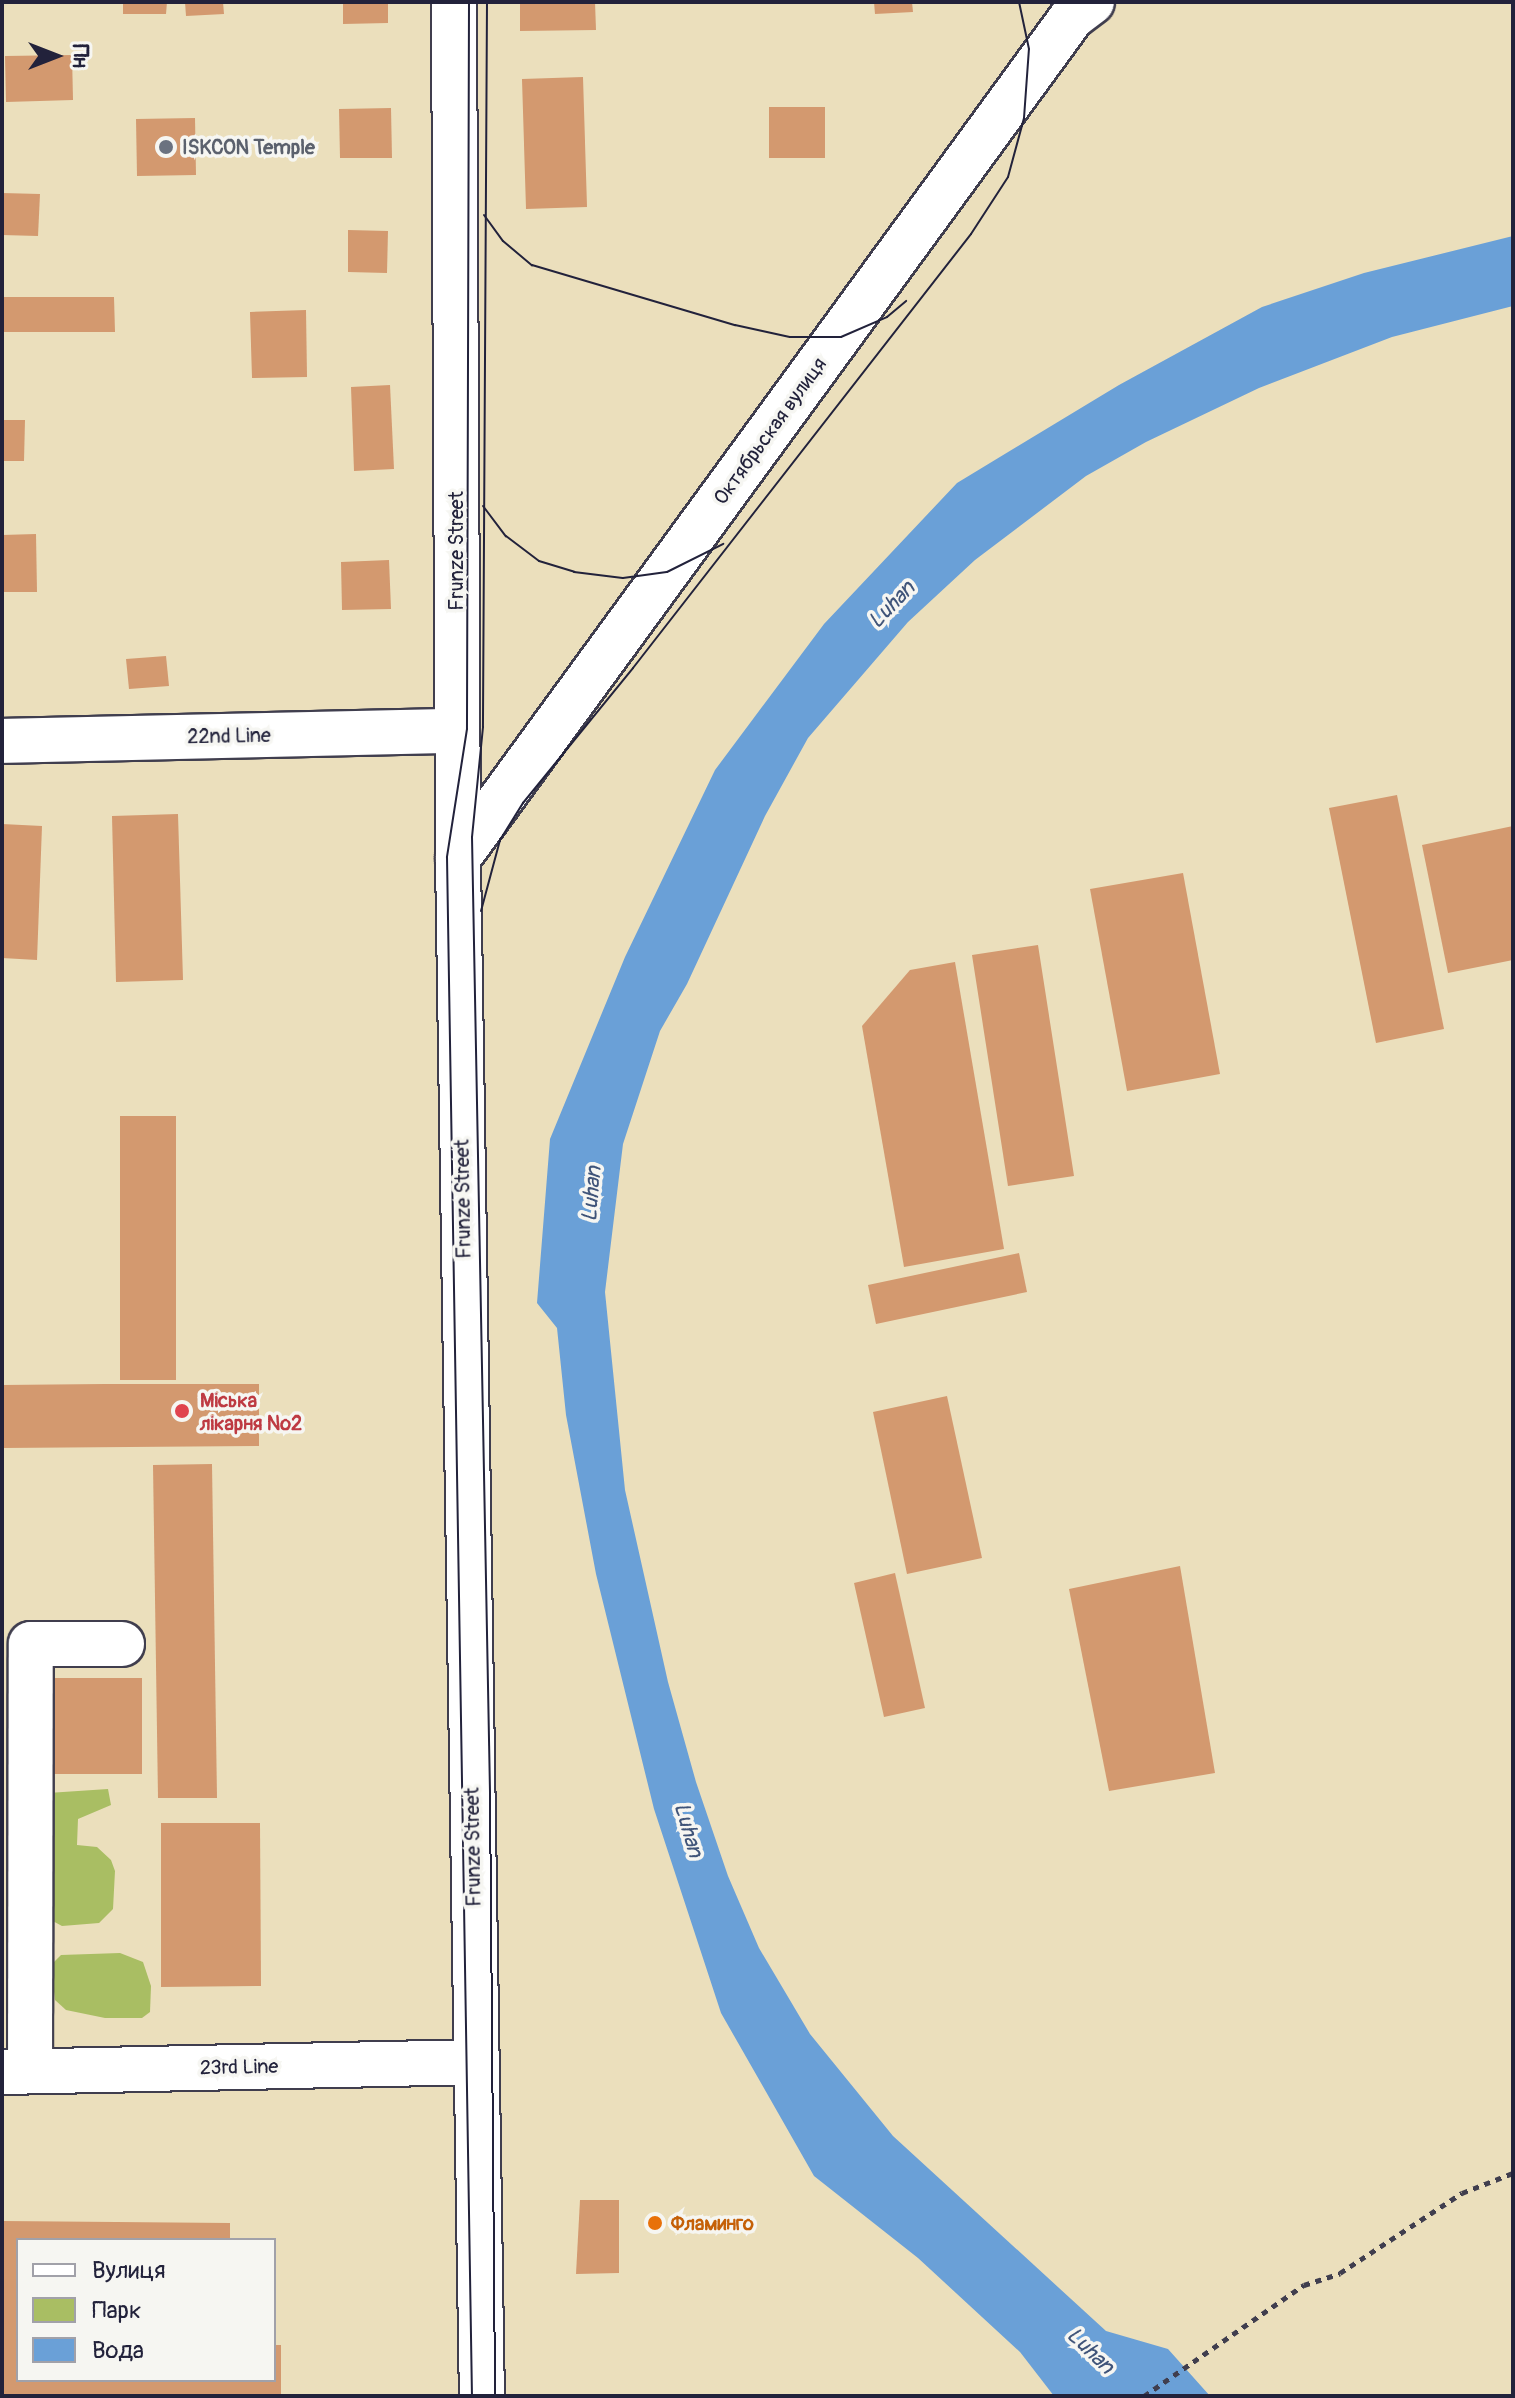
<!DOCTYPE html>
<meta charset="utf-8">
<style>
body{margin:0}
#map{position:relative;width:1515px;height:2398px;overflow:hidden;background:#ebdfbc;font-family:Pangolin,sans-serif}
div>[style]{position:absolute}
.green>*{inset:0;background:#a9be63}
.water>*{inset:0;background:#6aa0d7}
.building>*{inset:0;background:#d3996f}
.path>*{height:5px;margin-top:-2.5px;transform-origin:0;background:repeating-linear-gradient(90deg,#403e4e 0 6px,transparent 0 12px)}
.roads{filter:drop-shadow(2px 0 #403e4e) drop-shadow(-2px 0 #403e4e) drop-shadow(0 2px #403e4e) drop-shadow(0 -2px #403e4e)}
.minor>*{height:44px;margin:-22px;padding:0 22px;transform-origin:22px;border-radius:22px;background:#fff}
.tram>*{height:2px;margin:-1px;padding:0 1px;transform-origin:1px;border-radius:1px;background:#22223b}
.dots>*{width:22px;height:22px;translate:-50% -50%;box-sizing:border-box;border:4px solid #f6f6f2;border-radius:50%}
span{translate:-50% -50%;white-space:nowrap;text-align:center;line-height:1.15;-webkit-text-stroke:7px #f6f6f2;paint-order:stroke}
.worship-label{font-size:20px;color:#5b616d;font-weight:700}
.left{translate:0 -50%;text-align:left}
.street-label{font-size:20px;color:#22223b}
.health-label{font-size:20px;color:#be3a42;font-weight:700}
.food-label{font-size:20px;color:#c56008;font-weight:700}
.water-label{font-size:22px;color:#3f5479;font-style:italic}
.frame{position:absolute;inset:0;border:4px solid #22223b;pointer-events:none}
.legend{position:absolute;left:16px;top:2238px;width:260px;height:144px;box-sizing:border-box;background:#f6f6f2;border:2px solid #a1a1a9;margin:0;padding:10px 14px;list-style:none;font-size:24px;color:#22223b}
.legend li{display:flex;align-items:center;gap:16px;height:40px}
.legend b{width:40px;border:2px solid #a1a1a9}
.north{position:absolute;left:16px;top:16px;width:80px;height:80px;-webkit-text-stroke:6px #f6f6f2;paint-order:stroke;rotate:90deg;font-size:22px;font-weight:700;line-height:32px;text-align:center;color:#22223b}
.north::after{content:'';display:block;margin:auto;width:28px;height:36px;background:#22223b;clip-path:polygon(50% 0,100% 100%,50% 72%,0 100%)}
</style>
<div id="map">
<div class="green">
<div style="clip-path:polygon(108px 1789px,111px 1805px,78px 1819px,77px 1845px,97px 1847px,111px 1860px,115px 1871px,113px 1909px,99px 1923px,62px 1926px,49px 1919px,48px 1793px)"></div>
<div style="clip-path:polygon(120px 1953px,143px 1962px,151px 1986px,150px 2012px,142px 2018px,105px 2018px,66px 2010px,55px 2000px,51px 1965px,61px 1955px)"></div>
</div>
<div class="water">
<div style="clip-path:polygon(1513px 236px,1513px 306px,1392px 337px,1259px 388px,1146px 442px,1086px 476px,975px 560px,908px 622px,808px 738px,765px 816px,687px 984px,660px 1031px,623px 1144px,605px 1292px,625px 1490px,668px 1682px,696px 1782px,728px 1876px,759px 1948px,810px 2034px,893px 2136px,1106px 2331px,1168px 2349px,1210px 2396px,1054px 2396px,1020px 2352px,918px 2258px,814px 2176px,721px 2013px,654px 1809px,596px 1574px,566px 1415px,557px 1328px,537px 1303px,550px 1139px,625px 957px,715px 770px,824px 624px,957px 483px,1119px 385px,1262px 307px,1364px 273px)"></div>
</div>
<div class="building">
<div style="clip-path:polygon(123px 2px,167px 2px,166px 14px,123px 14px)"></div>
<div style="clip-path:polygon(185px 2px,223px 2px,224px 14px,186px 16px)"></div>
<div style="clip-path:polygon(343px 2px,388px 2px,388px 23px,343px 24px)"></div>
<div style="clip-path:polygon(520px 2px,595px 2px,596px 30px,520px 31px)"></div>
<div style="clip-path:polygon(874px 2px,912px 2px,913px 12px,875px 14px)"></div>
<div style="clip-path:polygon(72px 55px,73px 100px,6px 102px,5px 56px)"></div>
<div style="clip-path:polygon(583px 77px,587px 207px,526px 209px,522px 79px)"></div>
<div style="clip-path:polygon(769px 107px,825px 107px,825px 158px,769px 158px)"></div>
<div style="clip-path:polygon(391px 108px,392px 158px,340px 158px,339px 109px)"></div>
<div style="clip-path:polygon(195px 118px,196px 175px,137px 176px,136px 119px)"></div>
<div style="clip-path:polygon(2px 193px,40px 194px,38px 236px,2px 235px)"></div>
<div style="clip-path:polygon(348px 230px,388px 231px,387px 273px,348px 272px)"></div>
<div style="clip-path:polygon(2px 297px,114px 297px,115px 332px,2px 332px)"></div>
<div style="clip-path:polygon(306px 310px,307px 377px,252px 378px,250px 312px)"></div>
<div style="clip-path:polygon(390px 385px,394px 469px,354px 471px,351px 387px)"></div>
<div style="clip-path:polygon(2px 420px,25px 420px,24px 461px,2px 461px)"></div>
<div style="clip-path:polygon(36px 534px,37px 592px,2px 592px,2px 535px)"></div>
<div style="clip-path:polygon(389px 560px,391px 609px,342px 610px,341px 562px)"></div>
<div style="clip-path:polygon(166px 656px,169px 686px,129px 689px,126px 659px)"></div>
<div style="clip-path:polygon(1397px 795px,1444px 1029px,1376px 1043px,1329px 808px)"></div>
<div style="clip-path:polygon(178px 814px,183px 980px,116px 982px,112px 816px)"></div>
<div style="clip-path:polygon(2px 824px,42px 826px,37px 960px,2px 958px)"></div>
<div style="clip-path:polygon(1513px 826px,1513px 960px,1448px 973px,1422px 845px)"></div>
<div style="clip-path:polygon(1183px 873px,1220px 1074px,1127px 1091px,1090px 889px)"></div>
<div style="clip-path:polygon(1038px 945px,1074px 1176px,1008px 1186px,972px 955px)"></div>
<div style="clip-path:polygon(955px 962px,1004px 1249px,904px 1267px,862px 1026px,910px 970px)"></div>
<div style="clip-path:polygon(120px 1116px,176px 1116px,176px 1380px,120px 1380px)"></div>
<div style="clip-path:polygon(1019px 1253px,1027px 1292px,876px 1324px,868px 1285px)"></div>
<div style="clip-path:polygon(104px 1384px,259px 1384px,259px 1446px,2px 1448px,2px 1385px)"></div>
<div style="clip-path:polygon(947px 1396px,982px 1558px,907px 1574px,873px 1412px)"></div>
<div style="clip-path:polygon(212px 1464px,217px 1798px,158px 1798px,153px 1465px)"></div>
<div style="clip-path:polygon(1180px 1566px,1215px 1773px,1109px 1791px,1069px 1589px)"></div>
<div style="clip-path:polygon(895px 1573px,925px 1708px,884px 1717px,854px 1583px)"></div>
<div style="clip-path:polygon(52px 1678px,142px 1678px,142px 1774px,52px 1774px)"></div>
<div style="clip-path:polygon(161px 1823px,260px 1823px,261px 1986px,161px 1987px)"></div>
<div style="clip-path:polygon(580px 2200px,619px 2200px,619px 2273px,576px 2274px)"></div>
<div style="clip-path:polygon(2px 2221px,230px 2223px,230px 2240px,18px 2240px,18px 2380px,274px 2380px,274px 2345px,281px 2345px,281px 2396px,2px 2396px)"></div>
</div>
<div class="path">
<div style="left:1144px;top:2396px;width:195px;rotate:-34.8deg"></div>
<div style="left:1304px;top:2285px;width:38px;rotate:-18deg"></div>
<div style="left:1340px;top:2273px;width:146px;rotate:-33.3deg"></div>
<div style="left:1462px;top:2193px;width:55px;rotate:-21.4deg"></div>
</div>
<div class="roads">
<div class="minor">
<div style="left:454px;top:2px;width:856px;rotate:89.73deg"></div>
<div style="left:458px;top:858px;width:1538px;rotate:89.11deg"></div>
<div style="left:2px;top:741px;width:455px;rotate:-1.3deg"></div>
<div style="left:458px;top:858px;width:1041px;rotate:-53.87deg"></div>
<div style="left:1072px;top:17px;width:25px;rotate:-37deg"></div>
<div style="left:30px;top:2071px;width:427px;rotate:-89.9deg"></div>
<div style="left:31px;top:1644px;width:91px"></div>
<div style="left:3px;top:2072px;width:473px;rotate:-1.2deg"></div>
</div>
</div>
<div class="tram">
<div style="left:469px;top:2px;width:727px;rotate:90.16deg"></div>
<div style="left:467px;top:729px;width:130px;rotate:98.9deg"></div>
<div style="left:447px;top:857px;width:1539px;rotate:89.07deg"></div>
<div style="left:487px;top:2px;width:725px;rotate:90.32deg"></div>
<div style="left:483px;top:727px;width:111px;rotate:95.7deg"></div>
<div style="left:472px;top:837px;width:956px;rotate:88.92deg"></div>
<div style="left:490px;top:1793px;width:603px;rotate:89.52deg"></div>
<div style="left:484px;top:215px;width:32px;rotate:54deg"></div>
<div style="left:503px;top:241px;width:38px;rotate:40deg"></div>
<div style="left:532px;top:265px;width:212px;rotate:16.5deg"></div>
<div style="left:735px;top:325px;width:56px;rotate:12.3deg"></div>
<div style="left:790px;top:337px;width:51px"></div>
<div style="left:841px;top:337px;width:50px;rotate:-23.5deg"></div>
<div style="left:887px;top:317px;width:25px;rotate:-40deg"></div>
<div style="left:483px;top:506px;width:38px;rotate:53deg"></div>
<div style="left:506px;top:536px;width:41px;rotate:37.1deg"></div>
<div style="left:539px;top:561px;width:37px;rotate:17deg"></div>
<div style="left:574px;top:572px;width:49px;rotate:7deg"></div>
<div style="left:623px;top:578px;width:44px;rotate:-7.8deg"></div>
<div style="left:667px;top:572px;width:63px;rotate:-26.6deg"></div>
<div style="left:481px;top:911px;width:73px;rotate:-75deg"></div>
<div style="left:500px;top:840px;width:44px;rotate:-58.1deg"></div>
<div style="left:523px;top:803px;width:174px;rotate:-50.8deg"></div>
<div style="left:633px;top:668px;width:550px;rotate:-52.09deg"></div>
<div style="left:971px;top:234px;width:68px;rotate:-57deg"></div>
<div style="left:1008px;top:177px;width:61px;rotate:-74.8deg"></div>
<div style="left:1024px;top:118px;width:69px;rotate:-85.9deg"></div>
<div style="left:1029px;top:49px;width:48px;rotate:-102deg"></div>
</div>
<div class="dots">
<div style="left:166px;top:147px;background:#6b7280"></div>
<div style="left:182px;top:1411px;background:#e0444e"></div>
<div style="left:655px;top:2223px;background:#e8710a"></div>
</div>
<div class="worship-label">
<span class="left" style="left:182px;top:147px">ISKCON Temple</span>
</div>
<div class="street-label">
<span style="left:770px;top:431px;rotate:-54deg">Октябрьская вулиця</span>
<span style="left:456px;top:551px;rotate:-90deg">Frunze Street</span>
<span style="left:229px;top:736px;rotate:-1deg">22nd Line</span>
<span style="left:463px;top:1199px;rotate:-91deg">Frunze Street</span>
<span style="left:473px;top:1847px;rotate:-91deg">Frunze Street</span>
<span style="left:239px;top:2067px;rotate:-1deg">23rd Line</span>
</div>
<div class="health-label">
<span class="left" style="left:200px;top:1412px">Міська<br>лікарня №2</span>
</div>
<div class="food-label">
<span class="left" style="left:671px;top:2223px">Фламинго</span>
</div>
<div class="water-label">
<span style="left:892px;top:605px;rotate:-46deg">Luhan</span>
<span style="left:592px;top:1194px;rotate:-85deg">Luhan</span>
<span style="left:688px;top:1830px;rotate:74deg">Luhan</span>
<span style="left:1090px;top:2351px;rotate:44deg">Luhan</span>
</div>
<div class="frame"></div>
<ul class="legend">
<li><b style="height:10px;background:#fff"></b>Вулиця</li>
<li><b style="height:22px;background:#a9be63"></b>Парк</li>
<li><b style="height:22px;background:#6aa0d7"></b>Вода</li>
</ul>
<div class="north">Пн</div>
</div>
